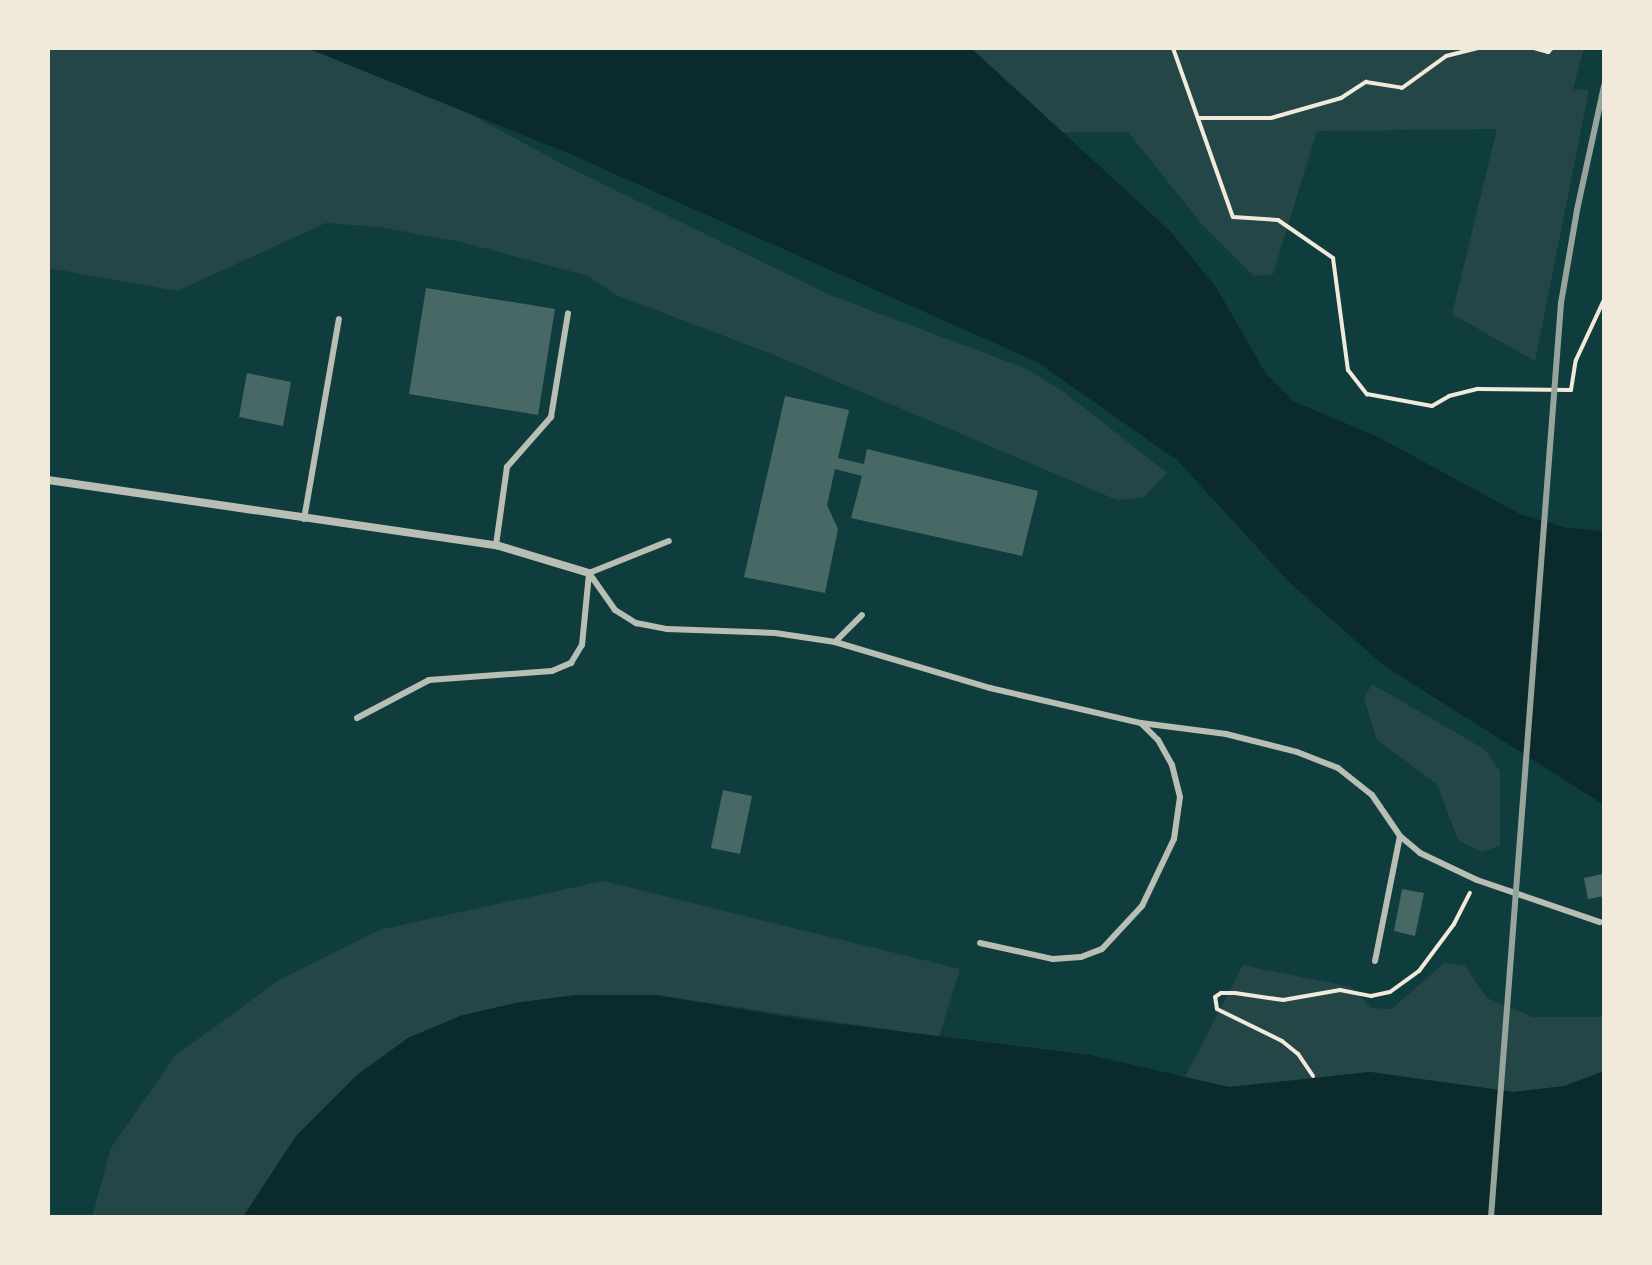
<!DOCTYPE html>
<style>
body{margin:0}
#map{position:relative;width:1652px;height:1265px;overflow:hidden;background:#0f3d3e;font-family:"Work Sans",sans-serif}
div>[style]{position:absolute}
.green>*{inset:0;background:#244646}
.water>*{inset:0;background:#0a2a2b}
.building>*{inset:0;background:#486865}
.path>*{height:4px;margin:-2px;padding:0 2px;transform-origin:2px;border-radius:2px;background:#f1e9da}
.service>*{height:6px;margin:-3px;padding:0 3px;transform-origin:3px;border-radius:3px;background:#b8beb3}
.minor>*{height:8px;margin:-4px;padding:0 4px;transform-origin:4px;border-radius:4px;background:#b8beb3}
.rail>*{height:6px;margin:-3px;padding:0 3px;transform-origin:3px;border-radius:3px;background:#97a49c}
span{translate:-50% -50%;white-space:nowrap;text-align:center;line-height:1.15;-webkit-text-stroke:6px #f1e9da;paint-order:stroke}
.frame{position:absolute;inset:0;border:50px solid #f1e9da;pointer-events:none}
</style>
<div id="map">
<div class="green">
<div style="clip-path:polygon(48px 48px,307px 48px,470px 114px,566px 166px,830px 295px,1025px 368px,1064px 392px,1167px 473px,1143px 498px,1117px 500px,772px 354px,616px 295px,588px 276px,461px 242px,379px 227px,326px 223px,177px 291px,48px 268px)"></div>
<div style="clip-path:polygon(795px 48px,1584px 48px,1573px 89px,1589px 90px,1535px 361px,1452px 314px,1497px 129px,1317px 131px,1273px 274px,1254px 276px,1200px 222px,1128px 132px,990px 133px)"></div>
<div style="clip-path:polygon(1372px 684px,1484px 749px,1500px 771px,1500px 846px,1482px 852px,1458px 840px,1437px 784px,1377px 740px,1364px 698px)"></div>
<div style="clip-path:polygon(603px 881px,960px 969px,939px 1037px,656px 995px,576px 995px,515px 1003px,460px 1016px,408px 1038px,357px 1075px,296px 1136px,243px 1217px,92px 1217px,111px 1148px,175px 1056px,279px 980px,379px 930px)"></div>
<div style="clip-path:polygon(1444px 963px,1465px 966px,1487px 998px,1533px 1017px,1604px 1017px,1604px 1071px,1564px 1086px,1514px 1092px,1370px 1072px,1229px 1087px,1184px 1079px,1243px 965px,1351px 987px,1371px 1008px,1392px 1009px)"></div>
</div>
<div class="water">
<div style="clip-path:polygon(307px 48px,971px 48px,1169px 230px,1216px 287px,1266px 374px,1293px 401px,1376px 436px,1522px 515px,1567px 528px,1604px 531px,1604px 805px,1383px 665px,1288px 581px,1178px 461px,1037px 362px,570px 154px)"></div>
<div style="clip-path:polygon(576px 995px,656px 995px,800px 1019px,1090px 1055px,1229px 1087px,1370px 1072px,1514px 1092px,1565px 1086px,1604px 1071px,1604px 1217px,243px 1217px,296px 1136px,357px 1075px,408px 1038px,460px 1016px,515px 1003px)"></div>
</div>
<div class="building">
<div style="clip-path:polygon(426px 288px,555px 309px,538px 415px,409px 394px)"></div>
<div style="clip-path:polygon(247px 373px,291px 382px,283px 426px,239px 417px)"></div>
<div style="clip-path:polygon(785px 396px,849px 410px,838px 458px,864px 464px,867px 449px,1038px 491px,1022px 556px,851px 518px,862px 476px,835px 469px,827px 505px,838px 529px,825px 593px,744px 577px)"></div>
<div style="clip-path:polygon(723px 790px,752px 796px,740px 854px,711px 848px)"></div>
<div style="clip-path:polygon(1602px 874px,1604px 896px,1588px 899px,1584px 878px)"></div>
<div style="clip-path:polygon(1402px 889px,1424px 893px,1415px 936px,1394px 931px)"></div>
</div>
<div class="path">
<div style="left:1173px;top:48px;width:179px;rotate:70.5deg"></div>
<div style="left:1233px;top:217px;width:45px;rotate:3.8deg"></div>
<div style="left:1278px;top:220px;width:67px;rotate:34.6deg"></div>
<div style="left:1333px;top:258px;width:113px;rotate:82.4deg"></div>
<div style="left:1348px;top:370px;width:31px;rotate:52deg"></div>
<div style="left:1367px;top:394px;width:66px;rotate:10.5deg"></div>
<div style="left:1432px;top:406px;width:20px;rotate:-30deg"></div>
<div style="left:1449px;top:396px;width:30px;rotate:-14deg"></div>
<div style="left:1478px;top:389px;width:93px;rotate:0.6deg"></div>
<div style="left:1571px;top:390px;width:30px;rotate:-81deg"></div>
<div style="left:1576px;top:360px;width:66px;rotate:-65deg"></div>
<div style="left:1534px;top:48px;width:15px;rotate:16deg"></div>
<div style="left:1548px;top:52px;width:6px;rotate:-45deg"></div>
<div style="left:1198px;top:118px;width:73px"></div>
<div style="left:1271px;top:118px;width:73px;rotate:-15.9deg"></div>
<div style="left:1341px;top:98px;width:30px;rotate:-33deg"></div>
<div style="left:1366px;top:82px;width:36px;rotate:9deg"></div>
<div style="left:1402px;top:88px;width:54px;rotate:-36deg"></div>
<div style="left:1446px;top:56px;width:33px;rotate:-14deg"></div>
<div style="left:1313px;top:1076px;width:27px;rotate:-124deg"></div>
<div style="left:1298px;top:1054px;width:21px;rotate:-141deg"></div>
<div style="left:1282px;top:1041px;width:72px;rotate:-153.8deg"></div>
<div style="left:1217px;top:1009px;width:12px;rotate:-99deg"></div>
<div style="left:1215px;top:997px;width:7px;rotate:-34deg"></div>
<div style="left:1221px;top:993px;width:14px"></div>
<div style="left:1235px;top:993px;width:49px;rotate:8.3deg"></div>
<div style="left:1283px;top:1000px;width:58px;rotate:-10deg"></div>
<div style="left:1340px;top:990px;width:32px;rotate:11deg"></div>
<div style="left:1371px;top:996px;width:19px;rotate:-12deg"></div>
<div style="left:1390px;top:992px;width:36px;rotate:-36deg"></div>
<div style="left:1419px;top:971px;width:59px;rotate:-53.3deg"></div>
<div style="left:1454px;top:924px;width:35px;rotate:-63deg"></div>
</div>
<div class="service">
<div style="left:304px;top:519px;width:203px;rotate:-80.1deg"></div>
<div style="left:496px;top:545px;width:79px;rotate:-82deg"></div>
<div style="left:507px;top:467px;width:67px;rotate:-48.7deg"></div>
<div style="left:551px;top:417px;width:105px;rotate:-80.7deg"></div>
<div style="left:589px;top:573px;width:45px;rotate:54.9deg"></div>
<div style="left:615px;top:610px;width:25px;rotate:32deg"></div>
<div style="left:636px;top:623px;width:32px;rotate:11deg"></div>
<div style="left:667px;top:629px;width:108px;rotate:2.1deg"></div>
<div style="left:775px;top:633px;width:61px;rotate:8.5deg"></div>
<div style="left:835px;top:642px;width:162px;rotate:16.5deg"></div>
<div style="left:990px;top:688px;width:155px;rotate:13.1deg"></div>
<div style="left:1141px;top:723px;width:86px;rotate:7.4deg"></div>
<div style="left:1226px;top:734px;width:73px;rotate:14.2deg"></div>
<div style="left:1297px;top:752px;width:44px;rotate:21.3deg"></div>
<div style="left:1338px;top:768px;width:43px;rotate:38.5deg"></div>
<div style="left:1372px;top:795px;width:50px;rotate:55.7deg"></div>
<div style="left:1400px;top:836px;width:26px;rotate:40deg"></div>
<div style="left:1420px;top:853px;width:63px;rotate:25.3deg"></div>
<div style="left:1477px;top:880px;width:130px;rotate:18.9deg"></div>
<div style="left:589px;top:573px;width:86px;rotate:-21.8deg"></div>
<div style="left:835px;top:642px;width:38px;rotate:-45deg"></div>
<div style="left:357px;top:718px;width:81px;rotate:-27.8deg"></div>
<div style="left:429px;top:680px;width:123px;rotate:-4.2deg"></div>
<div style="left:552px;top:671px;width:21px;rotate:-23deg"></div>
<div style="left:571px;top:663px;width:21px;rotate:-59deg"></div>
<div style="left:582px;top:645px;width:72px;rotate:-84.4deg"></div>
<div style="left:980px;top:943px;width:75px;rotate:12.4deg"></div>
<div style="left:1053px;top:959px;width:28px;rotate:-4deg"></div>
<div style="left:1081px;top:957px;width:22px;rotate:-21deg"></div>
<div style="left:1102px;top:949px;width:59px;rotate:-47.1deg"></div>
<div style="left:1142px;top:906px;width:74px;rotate:-64.5deg"></div>
<div style="left:1174px;top:839px;width:42px;rotate:-81.9deg"></div>
<div style="left:1180px;top:797px;width:33px;rotate:-104deg"></div>
<div style="left:1172px;top:765px;width:29px;rotate:-119deg"></div>
<div style="left:1158px;top:740px;width:24px;rotate:-135deg"></div>
<div style="left:1375px;top:961px;width:127px;rotate:-78.7deg"></div>
</div>
<div class="minor">
<div style="left:48px;top:480px;width:453px;rotate:8.3deg"></div>
<div style="left:496px;top:545px;width:97px;rotate:16.8deg"></div>
</div>
<div class="rail">
<div style="left:1491px;top:1217px;width:917px;rotate:-85.62deg"></div>
<div style="left:1561px;top:303px;width:94px;rotate:-80.2deg"></div>
<div style="left:1577px;top:210px;width:127px;rotate:-77.7deg"></div>
</div>
<div class="frame"></div>
</div>
